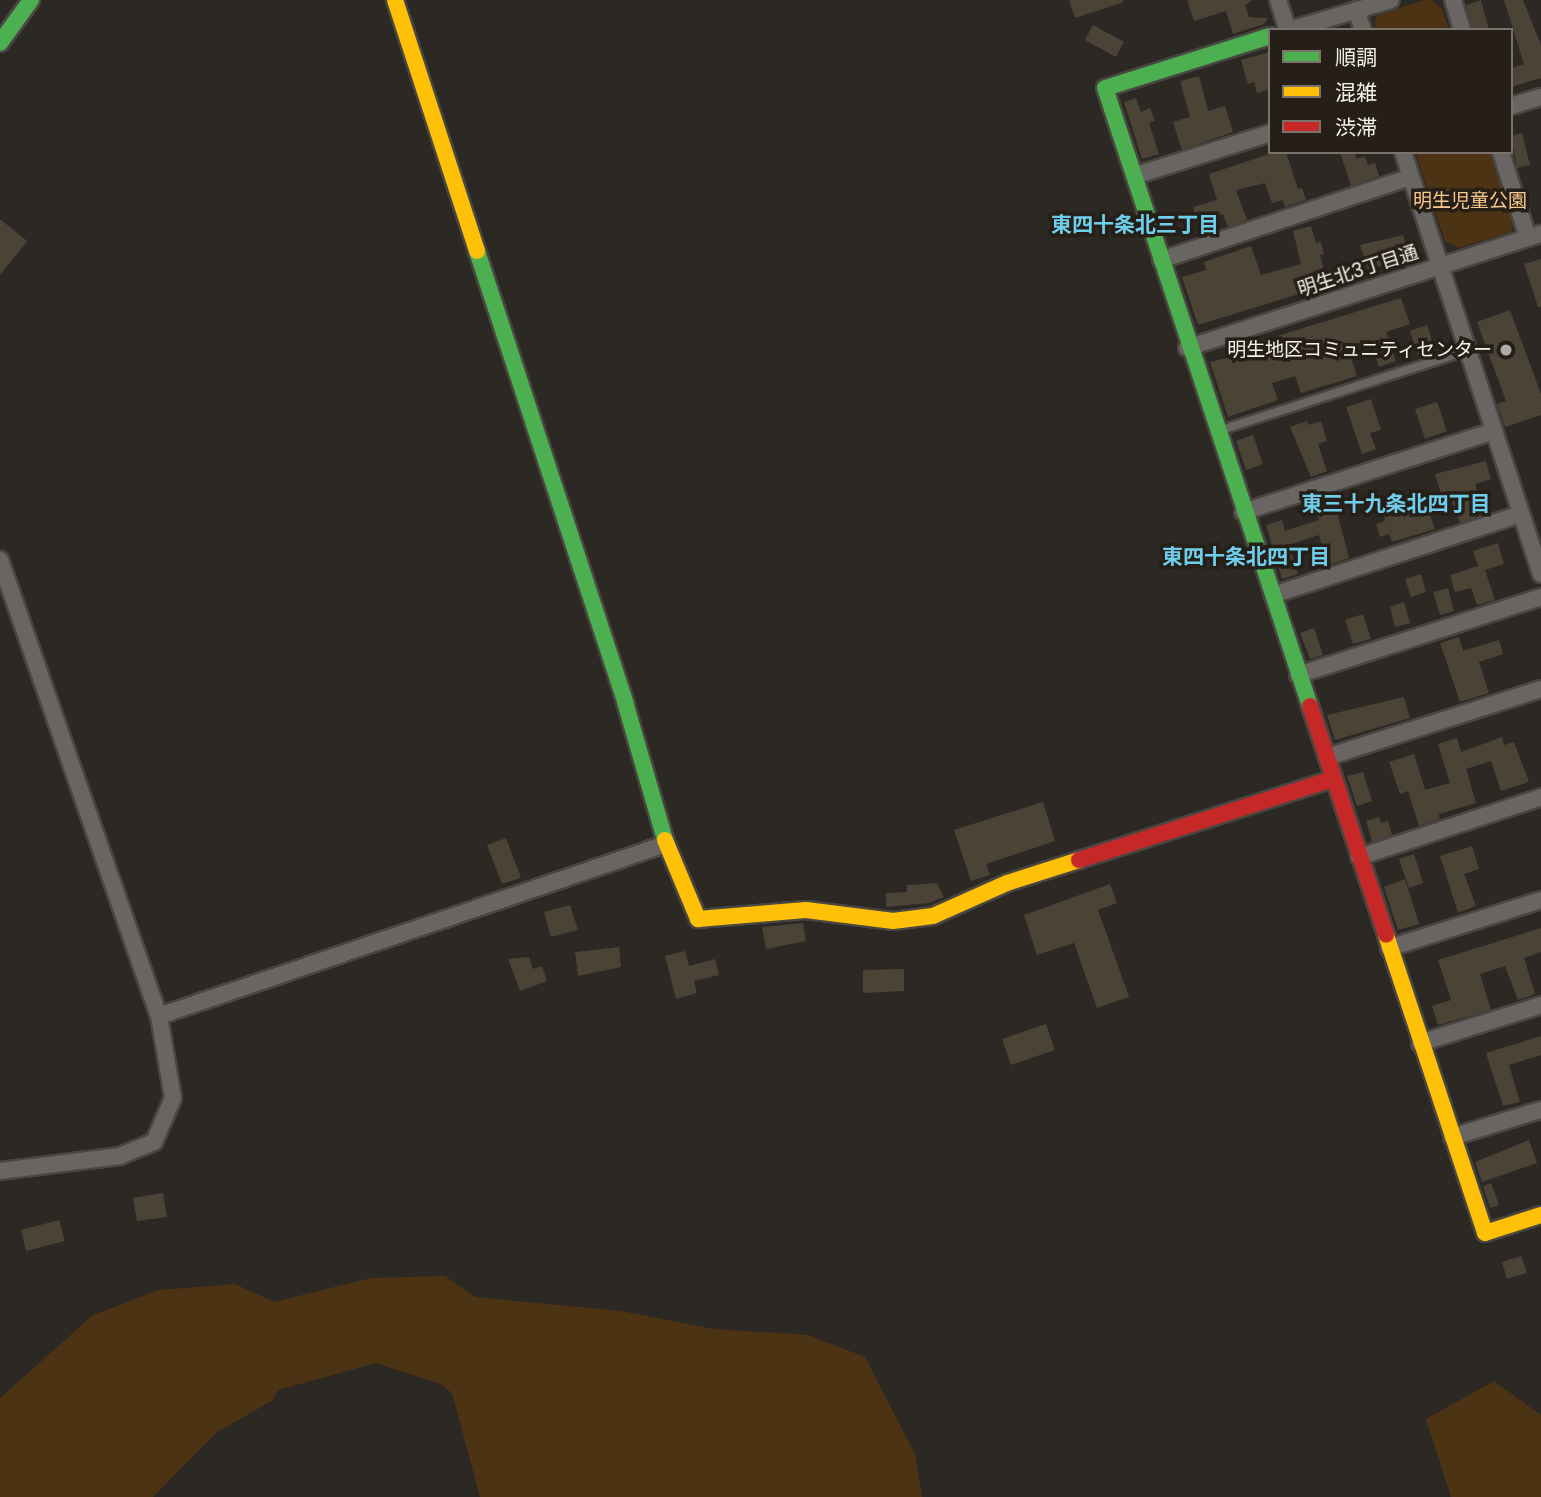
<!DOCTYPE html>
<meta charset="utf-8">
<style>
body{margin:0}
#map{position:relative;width:1541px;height:1497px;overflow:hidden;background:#2c2824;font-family:Poppins,"Noto Sans JP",sans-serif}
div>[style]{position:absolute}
.green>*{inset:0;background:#4c3314}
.building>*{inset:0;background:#4c4337}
.roads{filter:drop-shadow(2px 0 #494642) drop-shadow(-2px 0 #494642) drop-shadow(0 2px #494642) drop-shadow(0 -2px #494642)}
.lane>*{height:8px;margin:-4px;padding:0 4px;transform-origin:4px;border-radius:4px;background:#686562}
.street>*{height:16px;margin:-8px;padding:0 8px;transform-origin:8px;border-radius:8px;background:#686562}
.fast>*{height:16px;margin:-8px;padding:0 8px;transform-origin:8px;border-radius:8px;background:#4caf50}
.slow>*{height:16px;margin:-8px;padding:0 8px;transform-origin:8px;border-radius:8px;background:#ffc107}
.jam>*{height:16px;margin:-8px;padding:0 8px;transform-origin:8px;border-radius:8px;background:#c62828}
.dots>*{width:19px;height:19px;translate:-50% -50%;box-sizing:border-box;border:4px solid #261f17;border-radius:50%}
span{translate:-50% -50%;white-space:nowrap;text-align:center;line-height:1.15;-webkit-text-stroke:7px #261f17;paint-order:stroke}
.park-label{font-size:19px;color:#f9c88f}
.street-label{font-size:19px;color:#f6f1eb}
.poi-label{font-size:19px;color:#f6f1eb}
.right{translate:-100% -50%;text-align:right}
.neighbourhood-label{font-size:21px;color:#6eceec;font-weight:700}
.legend{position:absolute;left:1268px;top:28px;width:245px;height:126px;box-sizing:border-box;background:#261f17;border:2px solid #79736c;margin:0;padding:9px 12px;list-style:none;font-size:21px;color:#f6f1eb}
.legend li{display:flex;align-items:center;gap:14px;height:35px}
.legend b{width:35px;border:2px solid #79736c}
</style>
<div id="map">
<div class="green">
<div style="clip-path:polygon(1424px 0,1432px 0,1442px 9px,1449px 30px,1374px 30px,1376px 16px)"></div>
<div style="clip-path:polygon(1415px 152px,1491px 152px,1515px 220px,1511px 232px,1458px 248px,1445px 241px)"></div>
<div style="clip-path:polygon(445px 1276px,475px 1297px,621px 1311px,714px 1329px,808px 1335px,865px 1357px,915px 1454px,922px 1497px,480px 1497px,452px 1393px,440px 1384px,376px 1363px,278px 1390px,273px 1400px,216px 1433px,153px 1497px,0 1497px,0 1398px,93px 1315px,159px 1290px,235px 1284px,274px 1302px,371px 1278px)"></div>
<div style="clip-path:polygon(1494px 1381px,1541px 1415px,1541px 1497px,1451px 1497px,1426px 1419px)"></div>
</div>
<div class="building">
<div style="clip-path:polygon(1069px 0,1123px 0,1124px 2px,1075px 18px)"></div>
<div style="clip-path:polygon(1187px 0,1252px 0,1245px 5px,1249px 17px,1268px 18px,1264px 24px,1233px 34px,1226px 11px,1194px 21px)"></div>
<div style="clip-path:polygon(1481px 0,1489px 30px,1472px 30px,1466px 5px)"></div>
<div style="clip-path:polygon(1504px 0,1523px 0,1541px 45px,1541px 78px,1511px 87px,1511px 68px,1524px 64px)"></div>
<div style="clip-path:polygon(1093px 25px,1124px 42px,1116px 57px,1085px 40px)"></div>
<div style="clip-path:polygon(1270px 52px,1270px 89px,1257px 93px,1254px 82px,1248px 84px,1241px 60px)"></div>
<div style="clip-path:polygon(1199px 76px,1208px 111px,1225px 106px,1233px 132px,1182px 150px,1173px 122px,1190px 117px,1180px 81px)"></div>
<div style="clip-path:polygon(1136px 98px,1141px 112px,1150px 108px,1155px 121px,1149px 123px,1159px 154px,1142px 159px,1124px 102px)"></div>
<div style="clip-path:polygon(1522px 133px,1530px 165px,1517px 168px,1511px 136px)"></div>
<div style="clip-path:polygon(1275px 152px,1286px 152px,1298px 189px,1302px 188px,1306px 200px,1285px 207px,1283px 200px,1272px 203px,1265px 183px,1236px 190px,1247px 220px,1228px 227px,1223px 214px,1197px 222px,1193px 207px,1217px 200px,1209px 174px)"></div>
<div style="clip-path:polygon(1340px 152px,1354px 152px,1357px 159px,1365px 156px,1368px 165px,1375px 163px,1379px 176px,1351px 186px)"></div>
<div style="clip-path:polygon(0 219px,27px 241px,0 275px)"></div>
<div style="clip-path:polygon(1311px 226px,1316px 243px,1321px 242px,1324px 254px,1320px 255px,1328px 285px,1198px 325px,1182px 277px,1206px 270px,1204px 262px,1251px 246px,1261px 275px,1301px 264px,1293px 231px)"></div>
<div style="clip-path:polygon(1403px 235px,1410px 259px,1368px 269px,1360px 245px)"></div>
<div style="clip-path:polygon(1541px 259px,1541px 307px,1538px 307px,1524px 264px)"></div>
<div style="clip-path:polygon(1401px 298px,1410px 324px,1386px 332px,1396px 361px,1379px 367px,1370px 340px,1347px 346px,1357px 376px,1301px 393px,1295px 376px,1272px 383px,1278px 400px,1228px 417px,1210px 362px,1263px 349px,1261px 341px)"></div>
<div style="clip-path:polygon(1510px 310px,1541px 394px,1541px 415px,1505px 427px,1497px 404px,1506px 401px,1477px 322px)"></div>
<div style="clip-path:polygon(1427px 325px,1435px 350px,1418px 356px,1410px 331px)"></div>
<div style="clip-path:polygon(1371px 399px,1381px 430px,1370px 433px,1376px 449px,1362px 454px,1346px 407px)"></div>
<div style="clip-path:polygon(1437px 402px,1447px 431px,1425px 439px,1415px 409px)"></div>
<div style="clip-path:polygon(1307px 421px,1308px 425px,1321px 421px,1327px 441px,1318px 444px,1327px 471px,1311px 477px,1290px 427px)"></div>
<div style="clip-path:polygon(1253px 435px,1263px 464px,1246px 470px,1236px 441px)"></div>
<div style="clip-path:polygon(1486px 461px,1491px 479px,1475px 484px,1485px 515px,1460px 523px,1449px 492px,1441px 494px,1435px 474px)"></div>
<div style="clip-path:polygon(1426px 503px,1435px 529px,1392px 542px,1389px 534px,1380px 537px,1376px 524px,1385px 521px,1384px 516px)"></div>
<div style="clip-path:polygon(1335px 504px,1349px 558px,1328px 565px,1319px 535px,1288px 545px,1298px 574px,1282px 579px,1266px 525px,1282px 520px,1285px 531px,1319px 520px,1316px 511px)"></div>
<div style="clip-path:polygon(1498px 543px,1504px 564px,1485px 570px,1495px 600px,1477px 605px,1471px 588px,1455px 592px,1450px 575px,1478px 566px,1473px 551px)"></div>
<div style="clip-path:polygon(1421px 574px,1426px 592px,1411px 597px,1405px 579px)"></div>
<div style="clip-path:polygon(1448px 588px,1454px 611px,1440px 615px,1433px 592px)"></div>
<div style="clip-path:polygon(1404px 602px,1410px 623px,1395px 627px,1390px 607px)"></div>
<div style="clip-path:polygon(1363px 614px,1371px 639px,1353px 644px,1345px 620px)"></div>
<div style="clip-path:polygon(1314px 628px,1323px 655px,1310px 659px,1300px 633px)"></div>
<div style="clip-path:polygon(1459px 637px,1463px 651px,1499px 640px,1503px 654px,1479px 662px,1489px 693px,1460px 702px,1440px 643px)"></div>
<div style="clip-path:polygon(1404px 697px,1410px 718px,1335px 740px,1327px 715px)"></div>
<div style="clip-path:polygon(1502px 737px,1504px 745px,1514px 742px,1529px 782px,1501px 791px,1491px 761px,1466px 769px,1476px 803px,1439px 814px,1440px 819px,1419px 826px,1408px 791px,1400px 794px,1389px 762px,1414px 754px,1425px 790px,1450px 783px,1438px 744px,1457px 738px,1461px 752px)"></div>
<div style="clip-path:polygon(1363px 772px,1372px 801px,1357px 806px,1347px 776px)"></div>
<div style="clip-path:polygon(1043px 802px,1055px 841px,986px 864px,990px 875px,971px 881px,954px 830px)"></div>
<div style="clip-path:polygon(1379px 817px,1381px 823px,1388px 821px,1392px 835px,1372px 842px,1366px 821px)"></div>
<div style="clip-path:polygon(506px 838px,521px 878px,502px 884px,487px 845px)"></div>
<div style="clip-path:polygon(1472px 846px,1479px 869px,1464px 874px,1476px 906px,1458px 913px,1440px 856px)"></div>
<div style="clip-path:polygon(1414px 854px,1423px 883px,1409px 888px,1399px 859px)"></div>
<div style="clip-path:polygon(1405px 879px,1419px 924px,1398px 930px,1384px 887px)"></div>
<div style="clip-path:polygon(937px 883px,944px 897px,929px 903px,886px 907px,886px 893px,907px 892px,907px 885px)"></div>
<div style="clip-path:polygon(1110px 884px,1117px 903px,1098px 910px,1129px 997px,1097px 1008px,1074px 943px,1037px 955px,1024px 915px)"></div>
<div style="clip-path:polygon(570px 905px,578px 930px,551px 937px,544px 912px)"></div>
<div style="clip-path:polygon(803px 923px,806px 941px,766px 949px,762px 927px)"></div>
<div style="clip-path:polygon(1541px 928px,1541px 952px,1524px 958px,1535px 994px,1518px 1000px,1505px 966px,1480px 974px,1491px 1010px,1438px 1025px,1432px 1006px,1451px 1000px,1438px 960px)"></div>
<div style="clip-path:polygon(619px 947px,621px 967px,578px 976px,575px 952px)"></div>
<div style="clip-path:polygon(685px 951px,689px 966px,715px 959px,719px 975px,694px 981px,697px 993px,676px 999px,665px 956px)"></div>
<div style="clip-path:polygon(529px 957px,533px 969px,542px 966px,547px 981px,520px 991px,508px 959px)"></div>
<div style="clip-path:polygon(904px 969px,904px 991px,863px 993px,863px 970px)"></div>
<div style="clip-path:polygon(1046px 1024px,1055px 1050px,1011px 1065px,1002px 1039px)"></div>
<div style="clip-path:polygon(1541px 1036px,1541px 1055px,1509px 1065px,1520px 1102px,1503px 1106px,1486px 1053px)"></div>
<div style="clip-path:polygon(1529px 1140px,1537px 1163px,1482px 1182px,1475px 1162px)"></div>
<div style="clip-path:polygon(1491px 1183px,1499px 1205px,1490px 1208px,1483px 1186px)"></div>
<div style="clip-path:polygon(163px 1193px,167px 1217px,137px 1221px,133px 1198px)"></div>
<div style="clip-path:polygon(59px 1220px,65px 1241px,26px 1251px,21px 1230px)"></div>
<div style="clip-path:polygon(1521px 1256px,1527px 1273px,1507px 1279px,1502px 1262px)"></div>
</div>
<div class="roads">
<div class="lane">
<div style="left:1221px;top:430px;width:260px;rotate:-17.9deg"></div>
</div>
<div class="street">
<div style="left:1278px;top:0;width:32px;rotate:72deg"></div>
<div style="left:1453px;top:0;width:31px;rotate:73deg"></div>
<div style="left:1356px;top:10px;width:21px;rotate:71deg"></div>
<div style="left:1290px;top:30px;width:105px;rotate:-16.5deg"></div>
<div style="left:1511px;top:106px;width:31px;rotate:-17deg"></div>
<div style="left:1403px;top:152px;width:444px;rotate:71.9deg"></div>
<div style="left:1501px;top:152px;width:90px;rotate:72.6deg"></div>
<div style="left:1134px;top:176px;width:143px;rotate:-17.5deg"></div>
<div style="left:1161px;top:260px;width:263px;rotate:-18.4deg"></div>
<div style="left:1187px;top:348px;width:372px;rotate:-17.9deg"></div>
<div style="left:1243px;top:512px;width:264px;rotate:-17.9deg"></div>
<div style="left:0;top:560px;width:483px;rotate:70.8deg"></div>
<div style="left:159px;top:1016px;width:83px;rotate:80.3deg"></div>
<div style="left:173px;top:1098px;width:48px;rotate:113.4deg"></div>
<div style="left:154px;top:1142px;width:37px;rotate:158deg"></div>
<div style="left:120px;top:1156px;width:121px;rotate:172.9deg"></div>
<div style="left:1273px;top:595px;width:261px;rotate:-18.1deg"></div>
<div style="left:1298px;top:675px;width:255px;rotate:-17.8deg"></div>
<div style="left:1327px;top:757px;width:225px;rotate:-17.6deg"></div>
<div style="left:1359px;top:857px;width:192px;rotate:-18.2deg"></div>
<div style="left:1389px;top:948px;width:159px;rotate:-17.5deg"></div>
<div style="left:159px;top:1016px;width:535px;rotate:-18.74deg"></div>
<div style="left:1420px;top:1043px;width:127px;rotate:-17.4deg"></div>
<div style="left:1452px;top:1137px;width:93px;rotate:-16.9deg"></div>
</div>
<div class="fast">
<div style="left:1270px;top:36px;width:173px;rotate:162.5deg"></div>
<div style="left:1105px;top:88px;width:651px;rotate:71.65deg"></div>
<div style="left:0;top:43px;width:53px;rotate:-54.2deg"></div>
<div style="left:477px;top:251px;width:475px;rotate:71.8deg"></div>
<div style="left:625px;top:702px;width:144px;rotate:73.8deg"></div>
</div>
<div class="slow">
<div style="left:395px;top:0;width:264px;rotate:71.9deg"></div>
<div style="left:665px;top:840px;width:86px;rotate:67.3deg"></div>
<div style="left:698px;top:919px;width:108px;rotate:-4.8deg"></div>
<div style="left:806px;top:910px;width:88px;rotate:7.2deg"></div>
<div style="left:893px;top:921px;width:40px;rotate:-7.1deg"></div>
<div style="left:933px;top:916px;width:81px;rotate:-24deg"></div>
<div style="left:1007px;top:883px;width:76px;rotate:-17.7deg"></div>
<div style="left:1386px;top:935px;width:314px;rotate:71.6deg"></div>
<div style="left:1485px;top:1233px;width:59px;rotate:-17.8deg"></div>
</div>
<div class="jam">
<div style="left:1310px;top:706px;width:241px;rotate:71.6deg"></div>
<div style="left:1079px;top:860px;width:267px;rotate:-17.7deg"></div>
</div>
</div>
<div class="dots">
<div style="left:1506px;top:350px;background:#afaba5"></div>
</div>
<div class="park-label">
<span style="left:1470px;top:201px">明生児童公園</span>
</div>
<div class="street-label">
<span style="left:1358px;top:271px;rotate:-18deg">明生北3丁目通</span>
</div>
<div class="poi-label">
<span class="right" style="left:1492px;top:350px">明生地区コミュニティセンター</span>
</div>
<div class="neighbourhood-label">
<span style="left:1135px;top:225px">東四十条北三丁目</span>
<span style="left:1396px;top:504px">東三十九条北四丁目</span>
<span style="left:1246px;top:557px">東四十条北四丁目</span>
</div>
<ul class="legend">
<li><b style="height:9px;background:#4caf50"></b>順調</li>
<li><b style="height:9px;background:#ffc107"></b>混雑</li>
<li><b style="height:9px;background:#c62828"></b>渋滞</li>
</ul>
</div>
